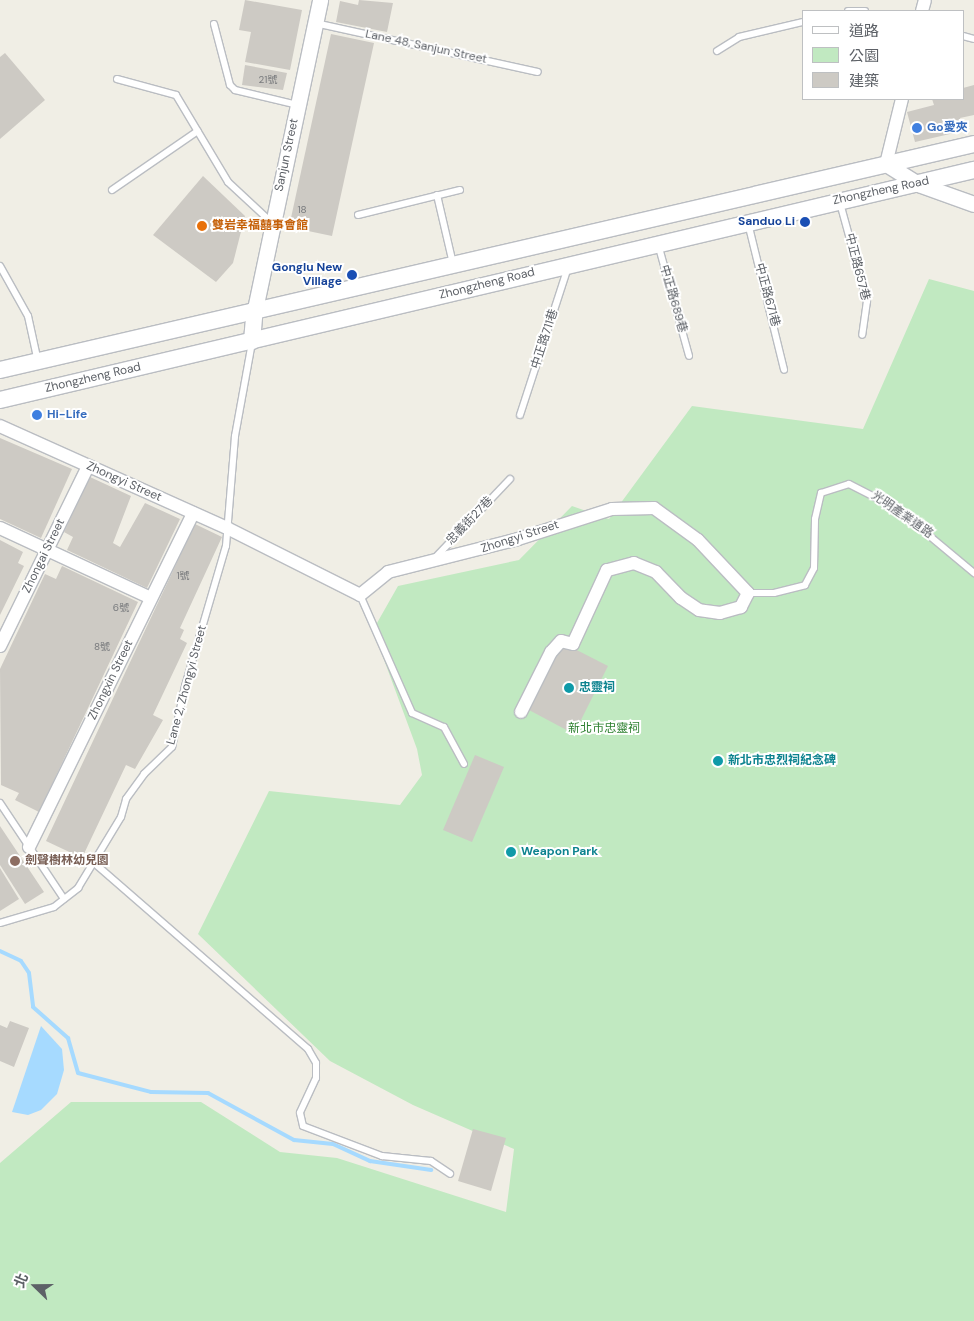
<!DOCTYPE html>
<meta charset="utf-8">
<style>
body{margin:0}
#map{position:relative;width:974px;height:1321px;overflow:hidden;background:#f0eee5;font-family:"DM Sans","Noto Sans TC",sans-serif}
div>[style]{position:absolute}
.green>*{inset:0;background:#c1e9c1}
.water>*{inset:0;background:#a6daff}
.stream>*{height:4px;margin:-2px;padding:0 2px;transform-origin:2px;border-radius:2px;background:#a6daff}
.building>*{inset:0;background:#cdcac4}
.roads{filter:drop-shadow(1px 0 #babdc2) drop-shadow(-1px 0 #babdc2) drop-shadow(0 1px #babdc2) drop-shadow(0 -1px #babdc2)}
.service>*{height:6px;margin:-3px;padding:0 3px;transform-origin:3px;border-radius:3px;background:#fff}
.minor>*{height:12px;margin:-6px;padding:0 6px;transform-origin:6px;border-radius:6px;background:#fff}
.tertiary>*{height:15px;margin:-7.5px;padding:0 7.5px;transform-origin:7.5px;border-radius:7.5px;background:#fff}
.secondary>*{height:16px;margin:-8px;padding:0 8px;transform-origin:8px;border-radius:8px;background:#fff}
.dots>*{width:14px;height:14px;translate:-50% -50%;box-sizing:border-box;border:2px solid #fff;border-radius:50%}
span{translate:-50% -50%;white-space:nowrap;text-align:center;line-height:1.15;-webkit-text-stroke:4px #fff;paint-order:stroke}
.number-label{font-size:10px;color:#797b7e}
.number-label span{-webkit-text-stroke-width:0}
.street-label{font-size:12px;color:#5d6167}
.shop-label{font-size:12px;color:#366cbe;font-weight:700}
.left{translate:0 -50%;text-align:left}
.transit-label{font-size:12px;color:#164399;font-weight:700}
.right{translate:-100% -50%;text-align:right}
.food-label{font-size:12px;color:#c56008;font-weight:700}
.culture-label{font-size:12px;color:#0d838f;font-weight:700}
.park-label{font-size:12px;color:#308232}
.education-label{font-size:12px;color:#785e54;font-weight:700}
.legend{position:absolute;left:802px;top:10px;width:162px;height:90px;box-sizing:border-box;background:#fff;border:1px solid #bec0c2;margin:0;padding:6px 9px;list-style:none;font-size:15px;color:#5d6167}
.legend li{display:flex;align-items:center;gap:10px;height:25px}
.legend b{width:25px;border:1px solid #bec0c2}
.north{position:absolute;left:10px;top:1261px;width:50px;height:50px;-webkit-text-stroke:4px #fff;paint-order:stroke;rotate:292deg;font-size:14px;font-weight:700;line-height:20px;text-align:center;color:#5d6167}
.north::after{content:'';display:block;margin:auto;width:18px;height:22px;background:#5d6167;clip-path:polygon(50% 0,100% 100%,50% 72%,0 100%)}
</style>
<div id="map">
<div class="green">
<div style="clip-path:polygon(929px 279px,974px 291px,974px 1321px,0 1321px,0 1163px,71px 1102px,201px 1102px,280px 1152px,337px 1158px,506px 1212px,514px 1149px,413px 1105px,330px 1061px,198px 934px,269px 791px,400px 805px,422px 775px,417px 749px,373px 630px,398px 586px,519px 560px,572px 506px,609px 519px,692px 406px,863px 429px)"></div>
</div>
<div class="water">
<div style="clip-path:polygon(41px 1026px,62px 1049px,64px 1070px,57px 1094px,41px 1110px,28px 1115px,12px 1112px)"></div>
</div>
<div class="stream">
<div style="left:0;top:951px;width:23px;rotate:25deg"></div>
<div style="left:21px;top:961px;width:14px;rotate:56deg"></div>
<div style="left:29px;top:973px;width:34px;rotate:83deg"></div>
<div style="left:33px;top:1007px;width:47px;rotate:41.5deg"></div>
<div style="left:68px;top:1038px;width:36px;rotate:74deg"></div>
<div style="left:78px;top:1073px;width:75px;rotate:14.6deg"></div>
<div style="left:151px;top:1092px;width:57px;rotate:1deg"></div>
<div style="left:208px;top:1093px;width:98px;rotate:28.7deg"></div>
<div style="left:294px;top:1140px;width:39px;rotate:6deg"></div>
<div style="left:333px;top:1144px;width:41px;rotate:24.7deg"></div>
<div style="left:370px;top:1161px;width:62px;rotate:8.4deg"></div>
</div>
<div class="building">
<div style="clip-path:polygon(245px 0,302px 10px,290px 70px,245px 62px,251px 32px,239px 30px)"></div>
<div style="clip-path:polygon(359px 0,393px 3px,387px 32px,336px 22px,340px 1px,358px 5px)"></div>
<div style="clip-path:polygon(331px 34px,374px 43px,332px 236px,289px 227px)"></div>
<div style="clip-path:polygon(5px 53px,45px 100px,0 139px,0 57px)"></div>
<div style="clip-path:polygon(245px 65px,287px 73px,283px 90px,242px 85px)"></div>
<div style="clip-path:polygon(974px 85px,974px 115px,960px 118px,963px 131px,915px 142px,907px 112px,934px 105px,932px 99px,963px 99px,963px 88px)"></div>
<div style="clip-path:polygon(203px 176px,245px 216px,233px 263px,216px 282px,153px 235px)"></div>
<div style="clip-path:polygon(0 438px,72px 469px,41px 538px,0 519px)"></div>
<div style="clip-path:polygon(90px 477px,131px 496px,113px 543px,120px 547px,145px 503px,180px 519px,147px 588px,67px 550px,73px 537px,64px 532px)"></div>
<div style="clip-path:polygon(195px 524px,222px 537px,180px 628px,184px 630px,180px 639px,187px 643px,153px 715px,163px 720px,135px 769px,126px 765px,82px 858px,46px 841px)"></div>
<div style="clip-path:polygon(0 540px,23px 552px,18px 563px,24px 566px,0 615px)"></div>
<div style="clip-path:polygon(62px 566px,138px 602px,39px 812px,15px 800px,19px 793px,1px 785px,0 669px,45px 574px,56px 579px)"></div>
<div style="clip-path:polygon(563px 643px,608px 666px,574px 734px,529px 710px)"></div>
<div style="clip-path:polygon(475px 755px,504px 767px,472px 842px,443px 830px)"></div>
<div style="clip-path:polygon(0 826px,44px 892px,25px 904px,0 865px)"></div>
<div style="clip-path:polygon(0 868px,19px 899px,0 911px)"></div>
<div style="clip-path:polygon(10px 1021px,29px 1028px,14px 1067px,0 1061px,0 1025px,7px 1028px)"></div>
<div style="clip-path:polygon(473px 1129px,506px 1138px,491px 1191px,458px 1181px)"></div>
</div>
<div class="roads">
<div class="service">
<div style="left:848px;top:11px;width:17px"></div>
<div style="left:315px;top:23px;width:228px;rotate:12.4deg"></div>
<div style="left:214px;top:24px;width:63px;rotate:75.3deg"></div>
<div style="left:230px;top:85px;width:7px;rotate:45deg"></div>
<div style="left:235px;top:90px;width:65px;rotate:13.4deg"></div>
<div style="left:963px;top:36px;width:11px;rotate:15deg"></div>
<div style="left:717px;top:51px;width:26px;rotate:-32deg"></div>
<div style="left:739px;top:37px;width:66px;rotate:-13.2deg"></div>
<div style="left:117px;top:79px;width:61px;rotate:15.2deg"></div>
<div style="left:176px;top:95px;width:101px;rotate:59.1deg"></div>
<div style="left:228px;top:182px;width:59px;rotate:42.9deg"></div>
<div style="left:112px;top:190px;width:104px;rotate:-34.5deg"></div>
<div style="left:437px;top:195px;width:71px;rotate:76.9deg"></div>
<div style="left:840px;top:203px;width:102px;rotate:74.6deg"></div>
<div style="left:867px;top:301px;width:34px;rotate:98deg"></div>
<div style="left:358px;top:215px;width:105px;rotate:-13.8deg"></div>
<div style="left:748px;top:223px;width:151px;rotate:76.2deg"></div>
<div style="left:658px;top:244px;width:116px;rotate:74.5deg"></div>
<div style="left:0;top:266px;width:57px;rotate:60.8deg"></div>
<div style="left:28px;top:316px;width:47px;rotate:77.7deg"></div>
<div style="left:520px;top:415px;width:156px;rotate:-72deg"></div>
<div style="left:435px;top:558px;width:109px;rotate:-46.5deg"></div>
<div style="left:748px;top:593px;width:26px"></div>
<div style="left:774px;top:593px;width:32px;rotate:-14deg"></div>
<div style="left:805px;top:585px;width:19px;rotate:-62deg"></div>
<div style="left:814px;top:568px;width:49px;rotate:-88.8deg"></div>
<div style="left:815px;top:519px;width:27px;rotate:-77deg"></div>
<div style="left:821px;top:493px;width:29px;rotate:-18deg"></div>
<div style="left:849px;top:484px;width:53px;rotate:27.1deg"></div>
<div style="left:896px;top:508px;width:102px;rotate:39.8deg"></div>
<div style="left:360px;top:595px;width:129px;rotate:66.2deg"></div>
<div style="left:412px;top:713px;width:35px;rotate:24deg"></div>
<div style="left:444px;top:727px;width:42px;rotate:61.6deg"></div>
<div style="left:0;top:803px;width:115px;rotate:56.3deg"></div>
<div style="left:93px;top:862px;width:285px;rotate:41deg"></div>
<div style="left:308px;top:1049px;width:16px;rotate:60deg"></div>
<div style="left:316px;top:1063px;width:15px;rotate:90deg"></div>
<div style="left:316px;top:1078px;width:38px;rotate:115deg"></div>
<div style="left:300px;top:1113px;width:13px;rotate:77deg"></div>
<div style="left:303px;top:1126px;width:85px;rotate:20.8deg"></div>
<div style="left:382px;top:1156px;width:49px;rotate:5.8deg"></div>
<div style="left:431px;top:1161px;width:23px;rotate:34deg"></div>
<div style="left:0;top:923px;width:56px;rotate:-16.5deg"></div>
<div style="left:54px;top:907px;width:31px;rotate:-38deg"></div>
<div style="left:78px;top:888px;width:83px;rotate:-58.8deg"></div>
<div style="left:121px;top:817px;width:19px;rotate:-74deg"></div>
<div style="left:126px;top:799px;width:31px;rotate:-54deg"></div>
<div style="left:144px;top:774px;width:39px;rotate:-44deg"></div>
<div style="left:172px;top:747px;width:62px;rotate:-78deg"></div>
<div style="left:185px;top:686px;width:146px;rotate:-73.7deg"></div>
<div style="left:226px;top:546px;width:110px;rotate:-85.3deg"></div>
<div style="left:235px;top:436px;width:96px;rotate:-79.7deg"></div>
</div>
<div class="minor">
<div style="left:922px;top:11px;width:11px;rotate:-75deg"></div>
<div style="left:886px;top:164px;width:67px;rotate:-76.2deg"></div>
<div style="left:0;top:426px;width:249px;rotate:24.2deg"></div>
<div style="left:227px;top:528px;width:149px;rotate:26.7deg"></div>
<div style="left:360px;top:595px;width:36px;rotate:-39deg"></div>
<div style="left:388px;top:572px;width:134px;rotate:-14.2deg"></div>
<div style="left:518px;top:539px;width:99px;rotate:-17.7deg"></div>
<div style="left:612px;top:509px;width:42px;rotate:-1.4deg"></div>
<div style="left:654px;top:508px;width:54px;rotate:36deg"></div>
<div style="left:698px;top:540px;width:73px;rotate:46.7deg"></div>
<div style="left:748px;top:593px;width:16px;rotate:117deg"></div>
<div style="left:741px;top:607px;width:22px;rotate:164deg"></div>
<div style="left:720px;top:613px;width:21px;rotate:-172deg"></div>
<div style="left:699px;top:610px;width:22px;rotate:-146deg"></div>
<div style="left:681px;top:598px;width:36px;rotate:-134deg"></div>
<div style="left:656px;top:572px;width:24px;rotate:-158deg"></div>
<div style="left:634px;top:563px;width:28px;rotate:165deg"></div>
<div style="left:607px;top:570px;width:81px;rotate:114.7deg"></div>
<div style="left:573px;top:644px;width:12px;rotate:-166deg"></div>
<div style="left:561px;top:641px;width:15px;rotate:132deg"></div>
<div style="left:551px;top:652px;width:67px;rotate:116.6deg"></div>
<div style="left:0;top:528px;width:166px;rotate:24.9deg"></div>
<div style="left:0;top:646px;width:200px;rotate:-63.9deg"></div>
<div style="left:29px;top:847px;width:372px;rotate:-63.8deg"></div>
</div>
<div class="tertiary">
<div style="left:886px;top:164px;width:38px;rotate:32deg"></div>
<div style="left:918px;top:184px;width:59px;rotate:19.7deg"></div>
<div style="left:255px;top:309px;width:316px;rotate:-78.1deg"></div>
</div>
<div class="secondary">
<div style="left:252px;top:341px;width:32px;rotate:-85deg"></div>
<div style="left:0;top:370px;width:1000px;rotate:-13.06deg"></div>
<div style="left:0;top:400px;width:1001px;rotate:-13.29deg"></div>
</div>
</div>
<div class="dots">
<div style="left:917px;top:128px;background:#3f7fe0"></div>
<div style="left:805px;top:222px;background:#1a4fb4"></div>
<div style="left:202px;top:226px;background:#e8710a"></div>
<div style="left:352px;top:275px;background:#1a4fb4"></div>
<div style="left:37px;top:415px;background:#3f7fe0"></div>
<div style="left:569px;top:688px;background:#0f9aa8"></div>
<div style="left:718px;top:761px;background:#0f9aa8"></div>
<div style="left:511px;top:852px;background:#0f9aa8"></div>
<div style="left:15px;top:861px;background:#8d6e63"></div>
</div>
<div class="number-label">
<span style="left:268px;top:80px">21號</span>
<span style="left:302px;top:210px">18</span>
<span style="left:183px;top:576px">1號</span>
<span style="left:121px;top:608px">6號</span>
<span style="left:102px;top:647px">8號</span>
</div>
<div class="street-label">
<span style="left:426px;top:47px;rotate:12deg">Lane 48, Sanjun Street</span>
<span style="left:287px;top:155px;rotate:-78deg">Sanjun Street</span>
<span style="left:881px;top:191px;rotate:-12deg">Zhongzheng Road</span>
<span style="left:857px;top:267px;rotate:76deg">中正路657巷</span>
<span style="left:487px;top:284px;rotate:-14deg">Zhongzheng Road</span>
<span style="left:767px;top:295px;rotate:75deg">中正路671巷</span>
<span style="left:673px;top:299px;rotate:74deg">中正路689巷</span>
<span style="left:545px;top:339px;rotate:-72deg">中正路711巷</span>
<span style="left:93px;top:378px;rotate:-13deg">Zhongzheng Road</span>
<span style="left:124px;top:482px;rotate:24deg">Zhongyi Street</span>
<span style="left:902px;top:515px;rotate:35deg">光明產業道路</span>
<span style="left:470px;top:521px;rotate:-46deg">忠義街27巷</span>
<span style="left:520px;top:537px;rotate:-18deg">Zhongyi Street</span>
<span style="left:44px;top:556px;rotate:-64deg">Zhongai Street</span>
<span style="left:111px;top:680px;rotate:-64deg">Zhongxin Street</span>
<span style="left:187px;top:685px;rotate:-75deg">Lane 2, Zhongyi Street</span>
</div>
<div class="shop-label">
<span class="left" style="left:927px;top:128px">Go愛夾</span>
<span class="left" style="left:47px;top:415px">Hi-Life</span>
</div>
<div class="transit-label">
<span class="right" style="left:795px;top:222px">Sanduo Li</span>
<span class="right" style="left:342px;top:275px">Gonglu New<br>Village</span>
</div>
<div class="food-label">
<span class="left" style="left:212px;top:226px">雙岩幸福囍事會館</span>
</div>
<div class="culture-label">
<span class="left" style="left:579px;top:688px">忠靈祠</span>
<span class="left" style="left:728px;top:761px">新北市忠烈祠紀念碑</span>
<span class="left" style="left:521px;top:852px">Weapon Park</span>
</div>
<div class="park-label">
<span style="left:604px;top:729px">新北市忠靈祠</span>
</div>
<div class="education-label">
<span class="left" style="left:25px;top:861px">劍聲樹林幼兒園</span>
</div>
<ul class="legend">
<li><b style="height:6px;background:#fff"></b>道路</li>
<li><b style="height:14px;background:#c1e9c1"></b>公園</li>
<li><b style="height:14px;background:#cdcac4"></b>建築</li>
</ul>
<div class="north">北</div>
</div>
